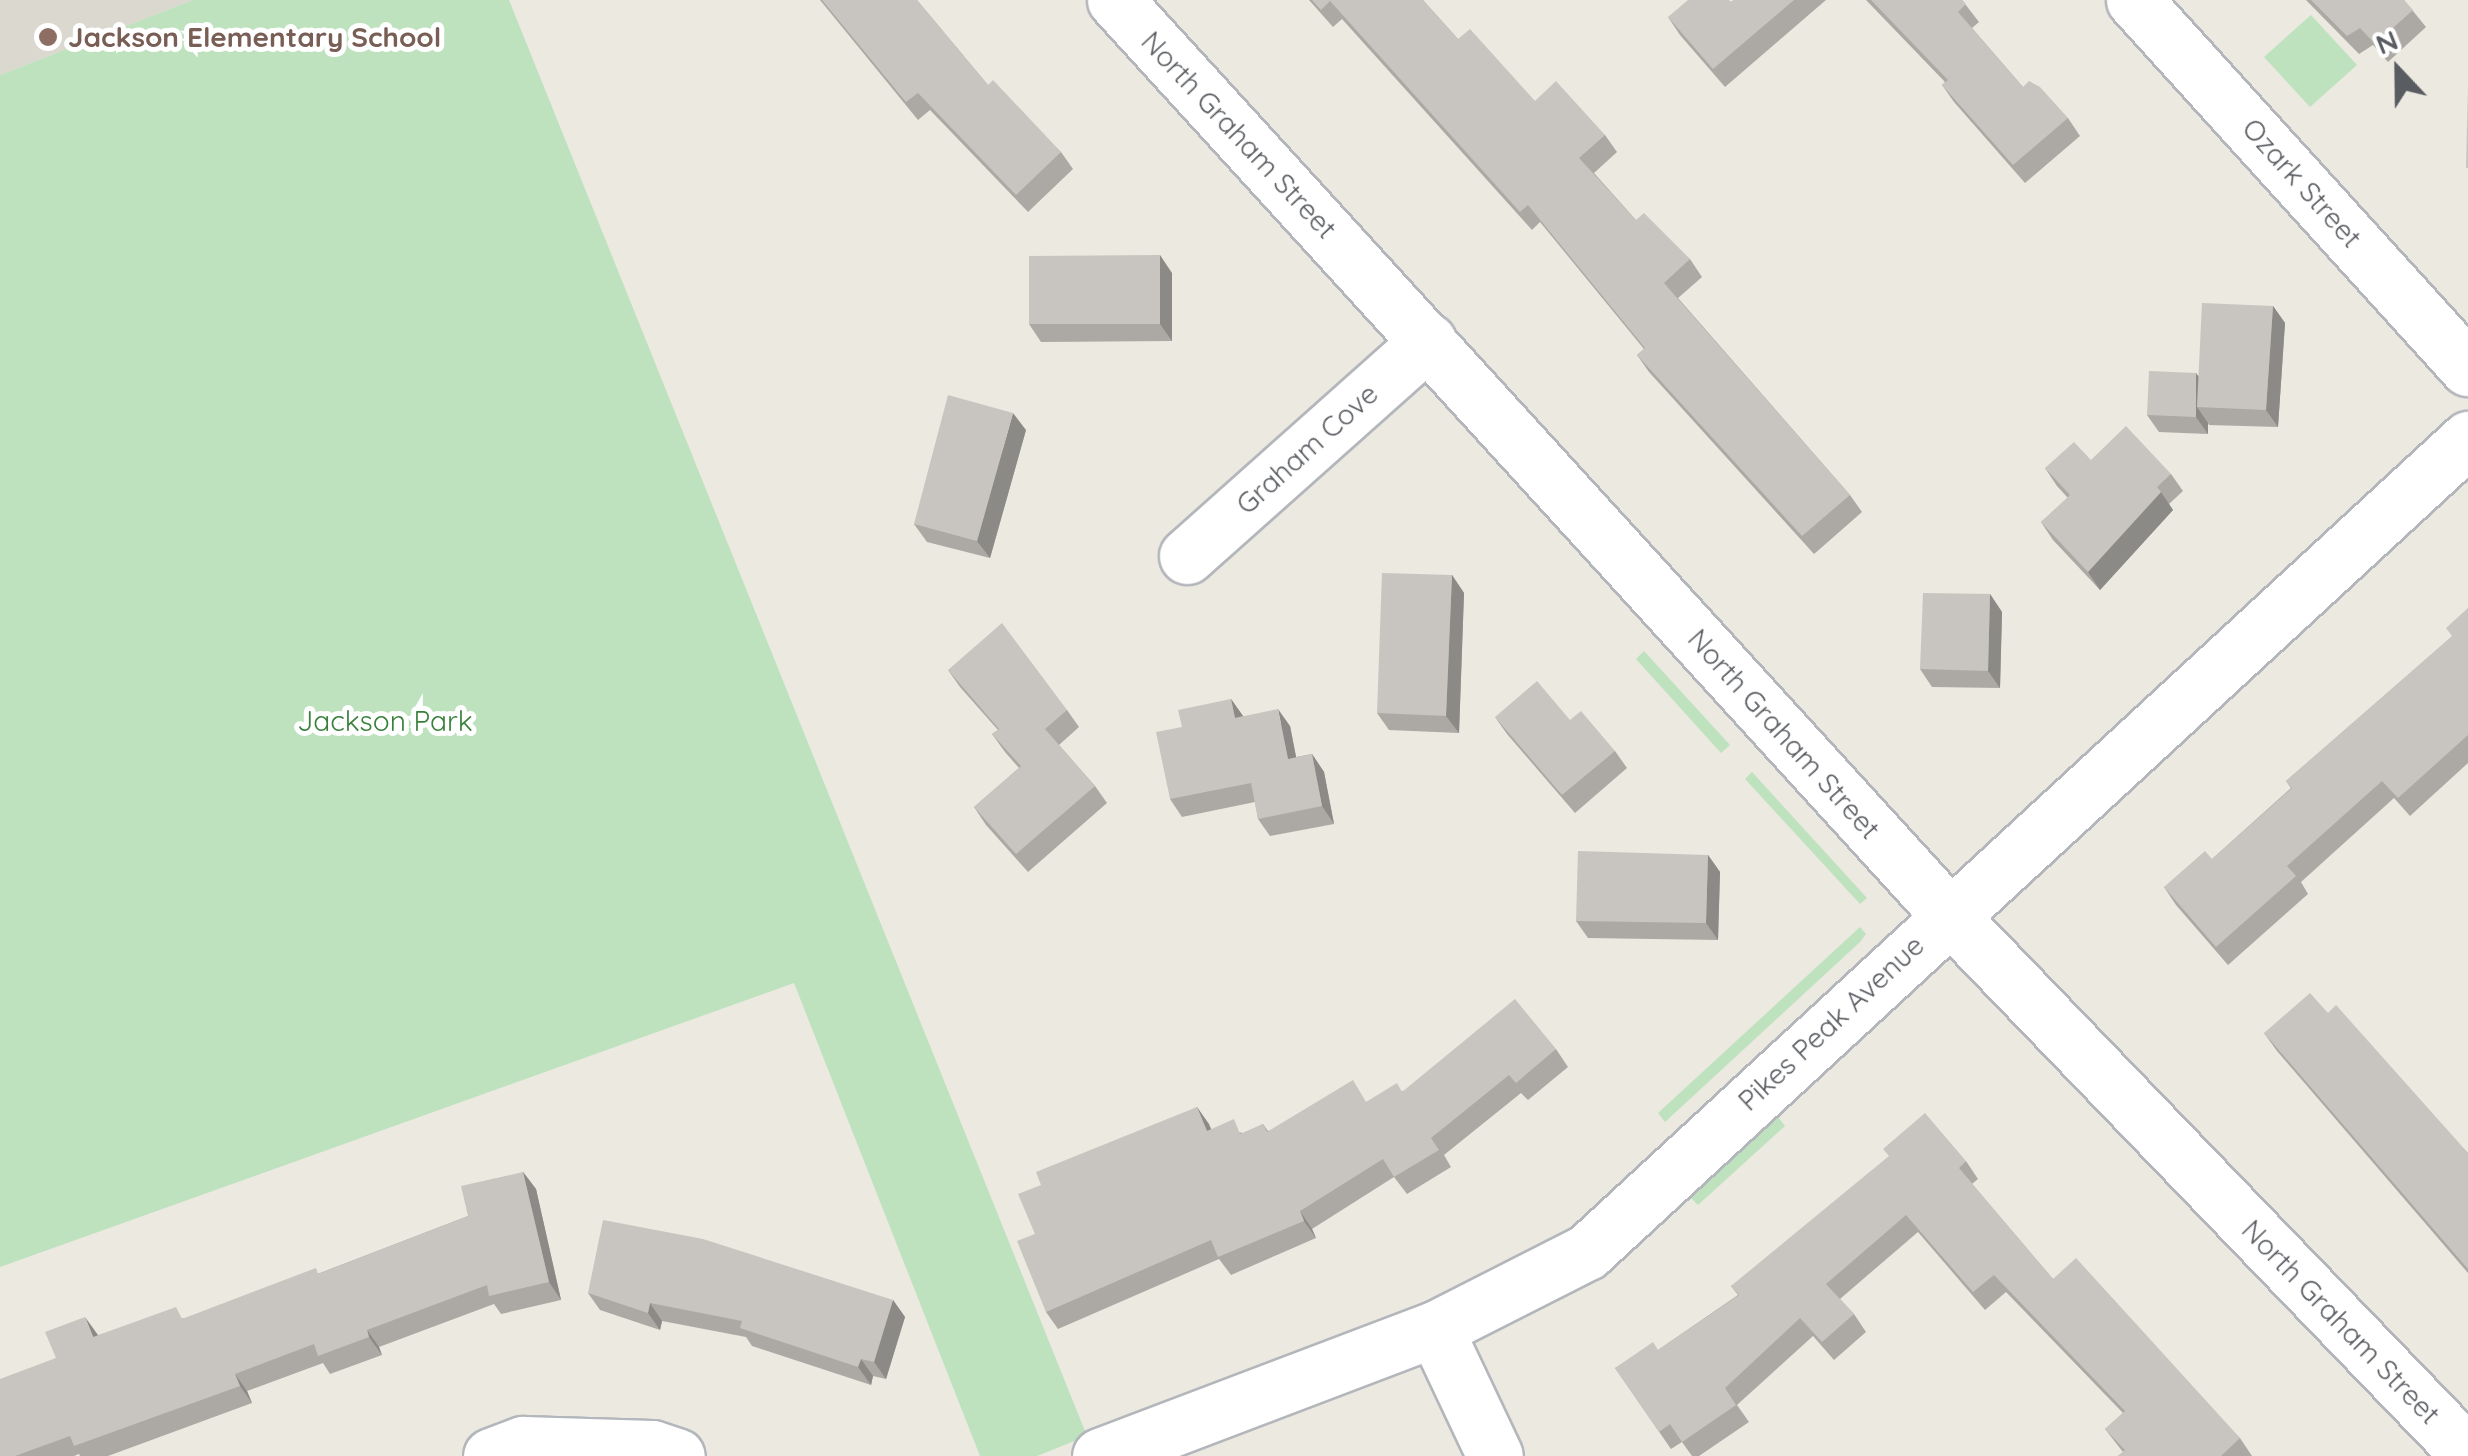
<!DOCTYPE html>
<style>
body{margin:0}
#map{position:relative;width:2468px;height:1456px;overflow:hidden;background:#ebe9e0;font-family:Quicksand,sans-serif}
div>[style]{position:absolute}
.education>*{inset:0;background:#dbd8cf}
.green>*{inset:0;background:#bee2be}
.roads{filter:drop-shadow(2px 0 #b3b6bb) drop-shadow(-2px 0 #b3b6bb) drop-shadow(0 2px #b3b6bb) drop-shadow(0 -2px #b3b6bb)}
.minor>*{height:55px;margin:-27.5px;padding:0 27.5px;transform-origin:27.5px;border-radius:27.5px;background:#fff}
.secondary>*{height:55px;margin:-27.5px;padding:0 27.5px;transform-origin:27.5px;border-radius:27.5px;background:#fff}
.wall>*{inset:0;background:#aca9a5}
.shaded-wall>*{inset:0;background:#8c8a86}
.building>*{inset:0;background:#c8c5c0}
.dots>*{width:28px;height:28px;translate:-50% -50%;box-sizing:border-box;border:5px solid #fff;border-radius:50%}
span{translate:-50% -50%;white-space:nowrap;text-align:center;line-height:1.15;-webkit-text-stroke:10px #fff;paint-order:stroke}
.education-label{font-size:28px;color:#785e54;font-weight:700}
.left{translate:0 -50%;text-align:left}
.street-label{font-size:28px;color:#595c61}
.park-label{font-size:28px;color:#39803c}
.north{position:absolute;left:2348px;top:20px;width:100px;height:100px;-webkit-text-stroke:8px #fff;paint-order:stroke;rotate:338deg;font-size:28px;font-weight:700;line-height:40px;text-align:center;color:#595c61}
.north::after{content:'';display:block;margin:auto;width:35px;height:45px;background:#595c61;clip-path:polygon(50% 0,100% 100%,50% 72%,0 100%)}
</style>
<div id="map">
<div class="education">
<div style="clip-path:polygon(0 0,193px 0,0 75px)"></div>
</div>
<div class="green">
<div style="clip-path:polygon(193px 0,509px 0,1087px 1436px,1037px 1456px,980px 1456px,794px 983px,0 1267px,0 75px)"></div>
<div style="clip-path:polygon(2311px 15px,2357px 65px,2310px 107px,2264px 57px)"></div>
<div style="clip-path:polygon(1644px 651px,1730px 745px,1721px 753px,1636px 659px)"></div>
<div style="clip-path:polygon(1752px 772px,1867px 898px,1860px 904px,1745px 779px)"></div>
<div style="clip-path:polygon(1860px 927px,1866px 934px,1860px 942px,1665px 1122px,1658px 1113px)"></div>
<div style="clip-path:polygon(1778px 1117px,1785px 1126px,1698px 1205px,1690px 1197px)"></div>
</div>
<div class="roads">
<div class="minor">
<div style="left:2134px;top:0;width:497px;rotate:47.8deg"></div>
<div style="left:1187px;top:556px;width:323px;rotate:-41.7deg"></div>
<div style="left:1435px;top:1329px;width:140px;rotate:64.7deg"></div>
<div style="left:491px;top:1456px;width:34px;rotate:-21deg"></div>
<div style="left:523px;top:1444px;width:129px;rotate:1.8deg"></div>
<div style="left:652px;top:1448px;width:26px;rotate:18deg"></div>
<div style="left:1100px;top:1456px;width:358px;rotate:-20.8deg"></div>
<div style="left:1435px;top:1329px;width:170px;rotate:-26.9deg"></div>
<div style="left:1587px;top:1252px;width:1199px;rotate:-42.7deg"></div>
</div>
<div class="secondary">
<div style="left:1115px;top:0;width:1237px;rotate:47.65deg"></div>
<div style="left:1948px;top:914px;width:750px;rotate:46.08deg"></div>
</div>
</div>
<div class="wall">
<div style="clip-path:polygon(820px 0,917px 0,988px 85px,1061px 152px,1073px 169px,1028px 212px,930px 110px,918px 120px)"></div>
<div style="clip-path:polygon(1309px 0,1423px 0,1458px 39px,1535px 101px,1605px 135px,1617px 152px,1594px 173px,1636px 220px,1690px 259px,1702px 277px,1678px 298px,1850px 495px,1862px 512px,1814px 554px,1649px 372px,1637px 355px,1644px 349px,1540px 222px,1532px 230px,1342px 19px,1333px 27px)"></div>
<div style="clip-path:polygon(1734px 0,1826px 0,1725px 87px,1680px 35px,1668px 17px,1731px 2px)"></div>
<div style="clip-path:polygon(1866px 0,1962px 0,1979px 22px,1972px 28px,2023px 87px,2068px 118px,2080px 136px,2025px 183px,1954px 102px,1942px 85px,1945px 82px)"></div>
<div style="clip-path:polygon(2306px 0,2404px 0,2426px 27px,2388px 62px,2373px 45px,2359px 54px)"></div>
<div style="clip-path:polygon(1172px 273px,1172px 341px,1041px 342px,1029px 324px)"></div>
<div style="clip-path:polygon(2273px 306px,2285px 323px,2278px 427px,2209px 425px,2208px 423px,2208px 434px,2159px 432px,2147px 415px,2196px 373px,2198px 376px)"></div>
<div style="clip-path:polygon(1026px 430px,990px 558px,927px 542px,914px 524px)"></div>
<div style="clip-path:polygon(2091px 460px,2171px 474px,2183px 491px,2169px 504px,2173px 510px,2100px 590px,2053px 540px,2041px 522px,2068px 498px,2057px 486px,2045px 468px)"></div>
<div style="clip-path:polygon(1452px 575px,1464px 593px,1459px 733px,1389px 730px,1377px 713px)"></div>
<div style="clip-path:polygon(1990px 594px,2002px 612px,2000px 688px,1932px 687px,1920px 669px)"></div>
<div style="clip-path:polygon(2468px 608px,2468px 763px,2410px 816px,2394px 798px,2301px 882px,2308px 894px,2228px 965px,2176px 905px,2164px 887px,2212px 859px,2291px 788px,2286px 781px,2452px 637px)"></div>
<div style="clip-path:polygon(948px 670px,1067px 710px,1079px 727px,1059px 745px,1095px 786px,1107px 803px,1028px 872px,986px 825px,974px 807px,1019px 768px,1005px 752px,992px 734px,998px 730px,960px 687px)"></div>
<div style="clip-path:polygon(1231px 699px,1243px 716px,1290px 726px,1296px 757px,1312px 754px,1324px 772px,1334px 824px,1270px 836px,1258px 819px,1255px 802px,1182px 817px,1170px 799px,1182px 727px)"></div>
<div style="clip-path:polygon(1495px 717px,1615px 751px,1627px 768px,1575px 813px,1507px 734px)"></div>
<div style="clip-path:polygon(1708px 855px,1720px 872px,1718px 940px,1588px 938px,1576px 921px)"></div>
<div style="clip-path:polygon(2328px 1013px,2468px 1153px,2468px 1273px,2277px 1051px,2264px 1033px)"></div>
<div style="clip-path:polygon(1556px 1049px,1568px 1067px,1528px 1100px,1521px 1093px,1444px 1155px,1451px 1167px,1407px 1194px,1394px 1177px,1312px 1229px,1316px 1238px,1231px 1275px,1219px 1259px,1058px 1329px,1046px 1312px,1035px 1234px,1041px 1185px,1197px 1107px,1211px 1129px,1244px 1133px,1263px 1124px,1268px 1131px,1403px 1091px)"></div>
<div style="clip-path:polygon(1966px 1161px,1978px 1179px,1972px 1184px,2053px 1279px,2240px 1438px,2252px 1456px,2118px 1456px,2123px 1452px,2105px 1429px,2123px 1413px,2006px 1292px,1985px 1310px,1918px 1232px,1840px 1299px,1854px 1314px,1866px 1332px,1834px 1360px,1813px 1336px,1737px 1405px,1749px 1422px,1699px 1456px,1692px 1456px,1682px 1442px,1671px 1449px,1615px 1368px,1658px 1350px,1738px 1295px,1731px 1286px)"></div>
<div style="clip-path:polygon(523px 1172px,536px 1189px,561px 1300px,501px 1314px,494px 1304px,379px 1347px,382px 1355px,330px 1374px,323px 1363px,247px 1391px,252px 1403px,108px 1456px,80px 1456px,79px 1454px,74px 1456px,0 1456px,56px 1358px,98px 1335px,185px 1318px,320px 1273px,468px 1216px)"></div>
<div style="clip-path:polygon(588px 1293px,893px 1300px,905px 1317px,886px 1379px,873px 1376px,871px 1385px,752px 1346px,746px 1337px,662px 1321px,660px 1330px,600px 1310px)"></div>
</div>
<div class="shaded-wall">
<div style="clip-path:polygon(1160px 255px,1172px 273px,1172px 341px,1160px 324px)"></div>
<div style="clip-path:polygon(2273px 306px,2285px 323px,2278px 427px,2266px 410px)"></div>
<div style="clip-path:polygon(2196px 373px,2208px 391px,2197px 407px,2208px 423px,2208px 434px,2196px 417px)"></div>
<div style="clip-path:polygon(1013px 413px,1026px 430px,990px 558px,977px 541px)"></div>
<div style="clip-path:polygon(2161px 492px,2173px 510px,2100px 590px,2088px 572px)"></div>
<div style="clip-path:polygon(1452px 575px,1464px 593px,1459px 733px,1446px 716px)"></div>
<div style="clip-path:polygon(1990px 594px,2002px 612px,2000px 688px,1988px 671px)"></div>
<div style="clip-path:polygon(1231px 699px,1243px 716px,1235px 718px)"></div>
<div style="clip-path:polygon(1278px 709px,1290px 726px,1300px 777px,1288px 759px)"></div>
<div style="clip-path:polygon(1312px 754px,1324px 772px,1334px 824px,1322px 806px)"></div>
<div style="clip-path:polygon(1708px 855px,1720px 872px,1718px 940px,1706px 923px)"></div>
<div style="clip-path:polygon(1197px 1107px,1209px 1124px,1219px 1148px,1207px 1131px)"></div>
<div style="clip-path:polygon(523px 1172px,536px 1189px,561px 1300px,549px 1282px)"></div>
<div style="clip-path:polygon(1300px 1211px,1312px 1229px,1316px 1238px,1304px 1221px)"></div>
<div style="clip-path:polygon(893px 1300px,905px 1317px,886px 1379px,874px 1362px)"></div>
<div style="clip-path:polygon(650px 1303px,662px 1321px,660px 1330px,648px 1313px)"></div>
<div style="clip-path:polygon(85px 1317px,98px 1335px,105px 1355px,93px 1337px)"></div>
<div style="clip-path:polygon(367px 1330px,379px 1347px,382px 1355px,369px 1337px)"></div>
<div style="clip-path:polygon(861px 1359px,873px 1376px,871px 1385px,858px 1367px)"></div>
<div style="clip-path:polygon(235px 1374px,247px 1391px,252px 1403px,240px 1386px)"></div>
</div>
<div class="building">
<div style="clip-path:polygon(822px 0,917px 0,988px 85px,993px 80px,1061px 152px,1016px 195px,918px 93px,906px 102px)"></div>
<div style="clip-path:polygon(1312px 0,1423px 0,1458px 39px,1470px 29px,1535px 101px,1556px 81px,1605px 135px,1579px 158px,1636px 220px,1644px 213px,1690px 259px,1664px 283px,1850px 495px,1802px 536px,1637px 355px,1645px 348px,1528px 205px,1520px 212px,1330px 1px,1321px 10px)"></div>
<div style="clip-path:polygon(1688px 0,1729px 0,1731px 2px,1734px 0,1794px 0,1713px 69px,1668px 17px)"></div>
<div style="clip-path:polygon(1871px 0,1962px 0,1966px 4px,1958px 12px,2023px 87px,2029px 81px,2040px 87px,2068px 118px,2013px 165px,1942px 85px,1948px 80px)"></div>
<div style="clip-path:polygon(2311px 0,2404px 0,2413px 10px,2375px 44px,2360px 28px,2347px 36px)"></div>
<div style="clip-path:polygon(2468px 85px,2468px 168px,2466px 168px)"></div>
<div style="clip-path:polygon(1160px 255px,1160px 324px,1029px 324px,1029px 256px)"></div>
<div style="clip-path:polygon(2202px 303px,2273px 306px,2266px 410px,2197px 407px)"></div>
<div style="clip-path:polygon(2149px 371px,2196px 373px,2196px 417px,2147px 415px)"></div>
<div style="clip-path:polygon(948px 395px,1013px 413px,977px 541px,914px 524px)"></div>
<div style="clip-path:polygon(2126px 426px,2171px 474px,2157px 487px,2161px 492px,2088px 572px,2041px 522px,2070px 495px,2045px 468px,2074px 442px,2091px 460px)"></div>
<div style="clip-path:polygon(1382px 573px,1452px 575px,1446px 716px,1377px 713px)"></div>
<div style="clip-path:polygon(1923px 593px,1990px 594px,1988px 671px,1920px 669px)"></div>
<div style="clip-path:polygon(2468px 608px,2468px 735px,2398px 798px,2382px 781px,2287px 866px,2296px 876px,2216px 947px,2164px 887px,2205px 851px,2212px 859px,2292px 788px,2286px 781px,2452px 636px,2446px 628px)"></div>
<div style="clip-path:polygon(1002px 623px,1067px 710px,1045px 729px,1095px 786px,1016px 854px,974px 807px,1021px 766px,992px 734px,999px 729px,948px 670px)"></div>
<div style="clip-path:polygon(1537px 681px,1570px 720px,1581px 711px,1615px 751px,1562px 795px,1495px 717px)"></div>
<div style="clip-path:polygon(1231px 699px,1235px 718px,1278px 709px,1288px 759px,1312px 754px,1322px 806px,1258px 819px,1251px 783px,1170px 799px,1156px 732px,1182px 727px,1178px 710px)"></div>
<div style="clip-path:polygon(1578px 851px,1708px 855px,1706px 923px,1576px 921px)"></div>
<div style="clip-path:polygon(2310px 993px,2328px 1013px,2336px 1005px,2468px 1153px,2468px 1269px,2264px 1033px)"></div>
<div style="clip-path:polygon(1515px 999px,1556px 1049px,1516px 1083px,1509px 1075px,1431px 1138px,1439px 1150px,1394px 1177px,1383px 1159px,1300px 1211px,1304px 1221px,1218px 1257px,1211px 1240px,1046px 1312px,1017px 1241px,1035px 1234px,1018px 1194px,1041px 1185px,1036px 1172px,1197px 1107px,1207px 1131px,1234px 1119px,1240px 1134px,1263px 1124px,1267px 1132px,1353px 1080px,1366px 1102px,1397px 1083px,1402px 1092px)"></div>
<div style="clip-path:polygon(1925px 1113px,1966px 1161px,1959px 1168px,2053px 1279px,2076px 1258px,2240px 1438px,2221px 1456px,2118px 1456px,2125px 1450px,2105px 1429px,2125px 1411px,1994px 1275px,1973px 1292px,1906px 1215px,1826px 1284px,1854px 1314px,1822px 1342px,1800px 1318px,1725px 1388px,1736px 1405px,1682px 1442px,1670px 1424px,1659px 1432px,1615px 1368px,1653px 1342px,1658px 1350px,1739px 1295px,1731px 1286px,1889px 1156px,1883px 1149px)"></div>
<div style="clip-path:polygon(523px 1172px,549px 1282px,489px 1296px,487px 1285px,367px 1330px,369px 1337px,318px 1356px,314px 1344px,235px 1374px,240px 1386px,74px 1446px,70px 1436px,15px 1456px,0 1456px,0 1379px,56px 1358px,45px 1332px,85px 1317px,93px 1337px,176px 1307px,182px 1319px,316px 1268px,318px 1274px,468px 1216px,461px 1186px)"></div>
<div style="clip-path:polygon(603px 1220px,703px 1239px,893px 1300px,874px 1362px,861px 1359px,858px 1367px,740px 1328px,742px 1321px,650px 1303px,648px 1313px,588px 1293px)"></div>
</div>
<div class="dots">
<div style="left:48px;top:37px;background:#8d6e63"></div>
</div>
<div class="education-label">
<span class="left" style="left:68px;top:37px">Jackson Elementary School</span>
</div>
<div class="street-label">
<span style="left:1239px;top:135px;rotate:47deg">North Graham Street</span>
<span style="left:2302px;top:183px;rotate:48deg">Ozark Street</span>
<span style="left:1307px;top:449px;rotate:-42deg">Graham Cove</span>
<span style="left:1784px;top:734px;rotate:48deg">North Graham Street</span>
<span style="left:1831px;top:1023px;rotate:-43deg">Pikes Peak Avenue</span>
<span style="left:2341px;top:1322px;rotate:46deg">North Graham Street</span>
</div>
<div class="park-label">
<span style="left:385px;top:721px">Jackson Park</span>
</div>
<div class="north">N</div>
</div>
